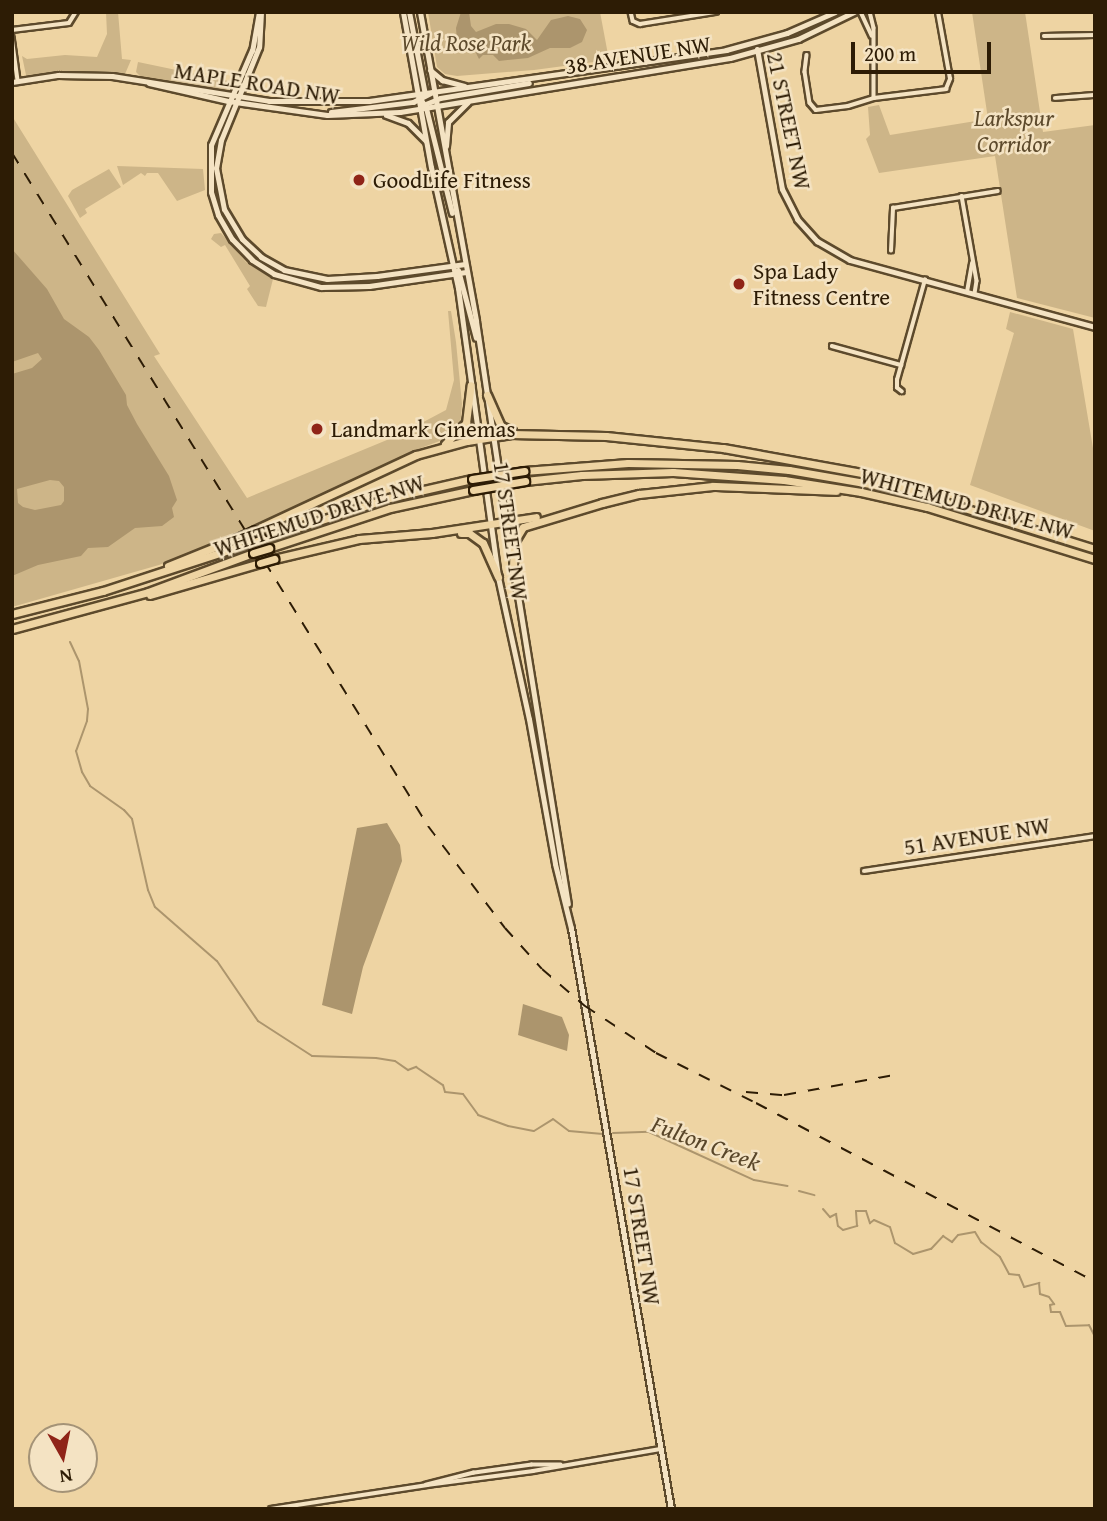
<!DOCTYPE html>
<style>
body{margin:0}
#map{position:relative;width:1107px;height:1521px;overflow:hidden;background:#eed4a3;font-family:"Gentium Book Plus",serif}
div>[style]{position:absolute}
.green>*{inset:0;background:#cdb588}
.water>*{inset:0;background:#ac956d}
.stream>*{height:2px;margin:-1px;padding:0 1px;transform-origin:1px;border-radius:1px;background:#ac956d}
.roads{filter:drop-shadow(2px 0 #5d4a2c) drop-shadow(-2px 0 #5d4a2c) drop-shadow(0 2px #5d4a2c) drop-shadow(0 -2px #5d4a2c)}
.street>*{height:3.5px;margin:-1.75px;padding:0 1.75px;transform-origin:1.75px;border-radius:1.75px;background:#f4e3c3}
.secondary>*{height:5px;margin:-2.5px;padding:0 2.5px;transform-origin:2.5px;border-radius:2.5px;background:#f4e3c3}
.highway>*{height:7px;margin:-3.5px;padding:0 3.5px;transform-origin:3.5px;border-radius:3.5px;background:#eed4a3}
.rail>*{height:2px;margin-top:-1px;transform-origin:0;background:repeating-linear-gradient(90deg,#2d1c05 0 12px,transparent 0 24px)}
.bridges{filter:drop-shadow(2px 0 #2d1c05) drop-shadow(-2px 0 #2d1c05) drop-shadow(0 2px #2d1c05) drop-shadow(0 -2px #2d1c05)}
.highway-bridge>*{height:7px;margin:-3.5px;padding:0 3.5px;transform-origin:3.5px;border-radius:3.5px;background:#eed4a3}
.dots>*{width:19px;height:19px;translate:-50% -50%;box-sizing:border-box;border:4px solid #f4e3c3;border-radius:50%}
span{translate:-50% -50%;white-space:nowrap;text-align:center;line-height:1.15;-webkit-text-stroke:5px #f4e3c3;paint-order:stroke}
.park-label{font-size:23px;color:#5d4a2c;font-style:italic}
.street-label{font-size:23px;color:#2d1c05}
.poi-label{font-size:23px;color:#2d1c05}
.left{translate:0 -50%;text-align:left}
.water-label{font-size:24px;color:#594629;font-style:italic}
.frame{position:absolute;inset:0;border:14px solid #2d1c05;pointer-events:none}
.north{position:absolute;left:28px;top:1423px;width:70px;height:70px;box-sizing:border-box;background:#f4e3c3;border:2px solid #a49377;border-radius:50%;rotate:171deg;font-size:19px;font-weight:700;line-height:28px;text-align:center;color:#2d1c05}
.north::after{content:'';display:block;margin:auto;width:24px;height:32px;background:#8f2418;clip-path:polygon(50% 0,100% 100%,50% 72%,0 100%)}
.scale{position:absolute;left:851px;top:42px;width:140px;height:32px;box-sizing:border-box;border:4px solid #2d1c05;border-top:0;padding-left:9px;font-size:21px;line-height:24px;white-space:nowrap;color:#2d1c05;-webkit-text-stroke:5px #f4e3c3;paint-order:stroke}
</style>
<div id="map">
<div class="green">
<div style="clip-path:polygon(106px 12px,118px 12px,122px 59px,131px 60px,125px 74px,71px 72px,26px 75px,22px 56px,27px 59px,65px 55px,97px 57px,107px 34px)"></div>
<div style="clip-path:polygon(428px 12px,600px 12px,609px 60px,534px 70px,457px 76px,445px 74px,437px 67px)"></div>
<div style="clip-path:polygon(972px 12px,1025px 12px,1043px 132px,1095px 125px,1095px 318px,1017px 298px,995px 156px,879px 173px,866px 139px,870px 135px,868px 107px,879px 105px,890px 135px,988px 119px)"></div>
<div style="clip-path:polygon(138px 62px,229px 81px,236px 79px,228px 92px,141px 77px,136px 72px)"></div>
<div style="clip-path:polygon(12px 116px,160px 354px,154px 356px,247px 498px,399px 435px,446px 410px,454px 380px,448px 311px,451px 311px,456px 342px,462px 404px,460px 428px,448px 438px,418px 449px,229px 538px,159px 565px,12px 607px)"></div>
<div style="clip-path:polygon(117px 166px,203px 169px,205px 190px,177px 201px,158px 173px,147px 173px,145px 176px,141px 173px,123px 185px)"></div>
<div style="clip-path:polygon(109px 169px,121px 187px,85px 209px,87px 213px,80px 218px,68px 196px,72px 190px)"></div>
<div style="clip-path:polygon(221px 233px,246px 262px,273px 279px,266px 307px,258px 306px,247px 289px,250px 286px,225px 245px,221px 247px,211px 239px,214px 234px)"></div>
<div style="clip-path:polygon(1010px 312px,1073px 329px,1095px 460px,1095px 531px,970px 485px,1014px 333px,1006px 329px)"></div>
</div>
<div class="water">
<div style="clip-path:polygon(461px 12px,469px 12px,471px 26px,476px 32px,496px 24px,509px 24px,526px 29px,537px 40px,551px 20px,568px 16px,580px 19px,587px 30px,582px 42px,570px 48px,550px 48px,528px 58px,499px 61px,493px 55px,483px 55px,479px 59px,474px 49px,464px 51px,457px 41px,456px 28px)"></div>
<div style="clip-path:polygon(evenodd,12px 249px,47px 289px,64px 319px,89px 337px,99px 350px,126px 395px,127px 405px,137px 424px,169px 476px,177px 500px,172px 508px,174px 517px,162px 526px,135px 528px,108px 547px,88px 548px,81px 556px,38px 565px,12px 576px,12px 374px,32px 368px,42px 359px,38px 353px,12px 362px,12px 249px,50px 480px,59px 481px,64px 487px,64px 501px,61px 505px,35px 510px,23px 507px,18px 503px,17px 489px,50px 480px)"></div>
<div style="clip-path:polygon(387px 823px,400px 845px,402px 861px,363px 967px,352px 1014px,322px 1005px,357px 828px)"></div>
<div style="clip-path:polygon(523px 1004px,562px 1017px,569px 1035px,567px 1051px,518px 1035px)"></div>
</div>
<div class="stream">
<div style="left:70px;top:642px;width:21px;rotate:65deg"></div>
<div style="left:79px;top:661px;width:49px;rotate:79.4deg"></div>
<div style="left:88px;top:709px;width:12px;rotate:95deg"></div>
<div style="left:87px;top:721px;width:32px;rotate:110deg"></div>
<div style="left:76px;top:751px;width:22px;rotate:74deg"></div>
<div style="left:82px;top:772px;width:16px;rotate:60deg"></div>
<div style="left:90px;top:786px;width:42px;rotate:35.2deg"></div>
<div style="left:124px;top:810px;width:12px;rotate:48deg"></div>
<div style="left:132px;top:819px;width:73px;rotate:77.3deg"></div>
<div style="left:148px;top:890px;width:18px;rotate:68deg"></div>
<div style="left:155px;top:907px;width:82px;rotate:41.1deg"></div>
<div style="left:217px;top:961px;width:73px;rotate:55.7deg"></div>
<div style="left:258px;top:1021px;width:64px;rotate:32.9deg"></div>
<div style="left:312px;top:1056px;width:64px;rotate:1.8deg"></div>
<div style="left:376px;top:1058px;width:19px;rotate:9deg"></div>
<div style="left:395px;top:1061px;width:16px;rotate:35deg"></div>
<div style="left:408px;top:1070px;width:9px;rotate:-21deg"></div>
<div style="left:416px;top:1067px;width:32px;rotate:34deg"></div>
<div style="left:443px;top:1085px;width:7px;rotate:74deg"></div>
<div style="left:445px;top:1092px;width:18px;rotate:6deg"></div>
<div style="left:463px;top:1094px;width:26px;rotate:54deg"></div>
<div style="left:478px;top:1115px;width:32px;rotate:20deg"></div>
<div style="left:508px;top:1126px;width:26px;rotate:11deg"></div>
<div style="left:534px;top:1131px;width:22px;rotate:-32deg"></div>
<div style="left:553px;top:1119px;width:20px;rotate:37deg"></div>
<div style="left:569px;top:1131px;width:34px;rotate:5deg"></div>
<div style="left:613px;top:1133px;width:36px;rotate:-2deg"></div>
<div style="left:649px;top:1132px;width:115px;rotate:24.6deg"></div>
<div style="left:754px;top:1180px;width:34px;rotate:10deg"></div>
<div style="left:799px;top:1191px;width:16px;rotate:15deg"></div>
<div style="left:823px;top:1209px;width:11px;rotate:49deg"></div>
<div style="left:830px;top:1217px;width:7px;rotate:-27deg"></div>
<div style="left:836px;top:1214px;width:12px;rotate:81deg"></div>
<div style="left:838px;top:1226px;width:6px;rotate:39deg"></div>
<div style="left:843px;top:1230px;width:15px;rotate:-16deg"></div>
<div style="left:857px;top:1226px;width:15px;rotate:-94deg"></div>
<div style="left:856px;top:1211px;width:10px"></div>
<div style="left:866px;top:1211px;width:13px;rotate:72deg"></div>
<div style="left:870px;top:1223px;width:5px;rotate:-37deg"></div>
<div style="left:874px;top:1220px;width:17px;rotate:24deg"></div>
<div style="left:890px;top:1227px;width:17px;rotate:73deg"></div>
<div style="left:895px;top:1243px;width:21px;rotate:31deg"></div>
<div style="left:913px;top:1254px;width:19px;rotate:-16deg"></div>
<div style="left:931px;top:1249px;width:18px;rotate:-47deg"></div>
<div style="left:943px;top:1236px;width:11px;rotate:34deg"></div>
<div style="left:952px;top:1242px;width:9px;rotate:-49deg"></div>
<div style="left:958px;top:1235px;width:17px;rotate:-10deg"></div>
<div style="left:975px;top:1232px;width:12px;rotate:59deg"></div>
<div style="left:981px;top:1242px;width:24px;rotate:38deg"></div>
<div style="left:1000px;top:1257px;width:19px;rotate:62deg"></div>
<div style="left:1009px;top:1274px;width:10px;rotate:6deg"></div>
<div style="left:1019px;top:1275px;width:13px;rotate:67deg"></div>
<div style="left:1024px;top:1287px;width:16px;rotate:-15deg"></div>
<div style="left:1039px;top:1283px;width:11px;rotate:85deg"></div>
<div style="left:1040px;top:1294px;width:9px;rotate:18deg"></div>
<div style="left:1049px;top:1297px;width:9px;rotate:54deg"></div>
<div style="left:1054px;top:1304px;width:4px;rotate:166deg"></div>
<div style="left:1050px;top:1305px;width:7px;rotate:82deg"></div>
<div style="left:1051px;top:1312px;width:9px"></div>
<div style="left:1060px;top:1312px;width:15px;rotate:67deg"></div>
<div style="left:1066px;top:1326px;width:23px;rotate:-2deg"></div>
<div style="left:1089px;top:1325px;width:13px;rotate:63deg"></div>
</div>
<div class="roads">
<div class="street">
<div style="left:631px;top:12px;width:9px;rotate:77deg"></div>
<div style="left:633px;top:21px;width:8px;rotate:23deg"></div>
<div style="left:640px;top:24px;width:77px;rotate:-9deg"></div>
<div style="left:861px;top:12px;width:26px;rotate:65deg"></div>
<div style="left:870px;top:12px;width:16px;rotate:76deg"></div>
<div style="left:874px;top:28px;width:70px;rotate:90deg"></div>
<div style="left:12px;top:30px;width:57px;rotate:-7deg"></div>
<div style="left:69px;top:23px;width:13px;rotate:-58deg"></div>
<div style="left:1044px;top:36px;width:51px;rotate:-1.1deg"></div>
<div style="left:12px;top:37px;width:43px;rotate:82.1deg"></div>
<div style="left:807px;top:55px;width:17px;rotate:97deg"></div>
<div style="left:805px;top:72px;width:31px;rotate:81deg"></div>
<div style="left:810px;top:103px;width:9px;rotate:49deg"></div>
<div style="left:816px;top:110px;width:32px;rotate:-7deg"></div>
<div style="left:848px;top:106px;width:27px;rotate:-17deg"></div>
<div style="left:874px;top:98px;width:73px;rotate:-7.1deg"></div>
<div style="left:946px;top:89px;width:11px;rotate:-68deg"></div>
<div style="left:950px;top:79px;width:68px;rotate:-100.2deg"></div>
<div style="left:1055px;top:98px;width:40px;rotate:-4.3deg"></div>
<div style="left:962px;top:196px;width:86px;rotate:80deg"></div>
<div style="left:977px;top:281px;width:13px;rotate:99deg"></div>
<div style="left:891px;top:251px;width:43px;rotate:-87.3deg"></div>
<div style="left:893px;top:208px;width:106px;rotate:-9.2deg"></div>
<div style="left:967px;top:292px;width:29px;rotate:-80deg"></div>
<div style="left:832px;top:346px;width:72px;rotate:15.4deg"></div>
<div style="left:902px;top:392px;width:6px;rotate:-141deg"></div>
<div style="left:897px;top:388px;width:8px;rotate:-90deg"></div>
<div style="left:897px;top:380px;width:104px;rotate:-74.4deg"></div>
<div style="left:864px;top:871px;width:234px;rotate:-8.6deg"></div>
<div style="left:561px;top:1465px;width:29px;rotate:180deg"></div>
<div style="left:532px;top:1465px;width:59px;rotate:172.1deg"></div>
<div style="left:474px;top:1473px;width:49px;rotate:165.7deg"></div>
<div style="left:427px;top:1485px;width:107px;rotate:-7.5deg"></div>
<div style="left:533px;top:1471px;width:129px;rotate:-9.8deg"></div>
<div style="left:271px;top:1509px;width:158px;rotate:-8.7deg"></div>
</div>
<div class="secondary">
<div style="left:259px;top:12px;width:39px;rotate:100deg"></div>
<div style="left:252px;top:50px;width:103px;rotate:113.3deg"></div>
<div style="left:211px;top:145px;width:47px;rotate:90deg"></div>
<div style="left:211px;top:192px;width:24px;rotate:73deg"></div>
<div style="left:218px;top:215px;width:28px;rotate:60deg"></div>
<div style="left:232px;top:239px;width:29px;rotate:46deg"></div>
<div style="left:252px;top:260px;width:26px;rotate:32deg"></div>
<div style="left:274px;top:274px;width:49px;rotate:15.5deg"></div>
<div style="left:321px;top:287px;width:48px;rotate:-1.2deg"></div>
<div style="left:369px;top:286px;width:98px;rotate:-8.2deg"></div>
<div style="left:261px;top:12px;width:35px;rotate:93deg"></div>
<div style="left:259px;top:47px;width:100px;rotate:112.2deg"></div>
<div style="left:221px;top:140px;width:28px;rotate:100deg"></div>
<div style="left:216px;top:168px;width:42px;rotate:79deg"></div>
<div style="left:224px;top:209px;width:35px;rotate:59deg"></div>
<div style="left:242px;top:239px;width:26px;rotate:43deg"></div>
<div style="left:261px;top:257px;width:26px;rotate:29deg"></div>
<div style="left:284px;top:270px;width:44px;rotate:11.8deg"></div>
<div style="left:327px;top:279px;width:50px;rotate:-3.4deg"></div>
<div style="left:377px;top:276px;width:89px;rotate:-7.8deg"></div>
<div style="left:403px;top:12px;width:158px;rotate:79.8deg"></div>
<div style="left:431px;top:167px;width:124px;rotate:77.4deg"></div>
<div style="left:458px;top:288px;width:292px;rotate:82.1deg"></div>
<div style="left:498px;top:577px;width:145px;rotate:77.7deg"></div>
<div style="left:529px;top:719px;width:147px;rotate:79.8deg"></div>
<div style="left:555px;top:864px;width:66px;rotate:76deg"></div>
<div style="left:571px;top:928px;width:590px;rotate:80.23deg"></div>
<div style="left:409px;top:12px;width:84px;rotate:79deg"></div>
<div style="left:420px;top:12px;width:314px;rotate:79.7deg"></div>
<div style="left:476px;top:321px;width:238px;rotate:81.5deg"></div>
<div style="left:757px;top:49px;width:142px;rotate:79.9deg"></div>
<div style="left:782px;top:189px;width:34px;rotate:63deg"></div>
<div style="left:797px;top:219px;width:30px;rotate:48deg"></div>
<div style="left:817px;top:241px;width:38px;rotate:30deg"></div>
<div style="left:850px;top:260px;width:254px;rotate:15.3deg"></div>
<div style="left:430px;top:70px;width:16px;rotate:40deg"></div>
<div style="left:442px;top:80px;width:23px;rotate:15deg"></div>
<div style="left:12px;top:82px;width:47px;rotate:-8.7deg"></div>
<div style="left:58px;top:75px;width:54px;rotate:1.1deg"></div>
<div style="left:112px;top:76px;width:159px;rotate:9deg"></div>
<div style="left:269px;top:101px;width:100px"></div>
<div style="left:369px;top:101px;width:361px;rotate:-8.1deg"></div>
<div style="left:726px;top:50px;width:63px;rotate:-15.6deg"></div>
<div style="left:787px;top:33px;width:52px;rotate:-23.6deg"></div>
<div style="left:149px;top:83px;width:81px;rotate:12.8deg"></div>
<div style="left:228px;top:101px;width:100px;rotate:8deg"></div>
<div style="left:327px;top:115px;width:73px;rotate:-2.4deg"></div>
<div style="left:400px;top:112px;width:334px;rotate:-9.3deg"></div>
<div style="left:730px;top:58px;width:71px;rotate:-15.6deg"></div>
<div style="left:798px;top:39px;width:62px;rotate:-25.7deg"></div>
<div style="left:418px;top:95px;width:15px;rotate:58deg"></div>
<div style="left:426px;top:108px;width:108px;rotate:76.1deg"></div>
<div style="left:423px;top:105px;width:18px;rotate:-22deg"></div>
<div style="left:440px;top:98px;width:90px;rotate:-9.6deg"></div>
<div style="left:331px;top:112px;width:83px;rotate:-7deg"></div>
<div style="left:413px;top:102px;width:22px;rotate:-27deg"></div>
<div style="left:386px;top:115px;width:23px;rotate:20deg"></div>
<div style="left:408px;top:123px;width:25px;rotate:45deg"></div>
<div style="left:446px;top:146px;width:24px;rotate:-85deg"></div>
<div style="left:448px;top:122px;width:28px;rotate:-45deg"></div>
<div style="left:458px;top:270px;width:70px;rotate:75.2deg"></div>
<div style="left:513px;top:565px;width:343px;rotate:80.8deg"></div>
</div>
<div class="highway">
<div style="left:487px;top:395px;width:34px;rotate:66deg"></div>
<div style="left:501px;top:426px;width:12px;rotate:24deg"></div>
<div style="left:445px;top:444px;width:30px;rotate:-45deg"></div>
<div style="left:466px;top:423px;width:38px;rotate:-83deg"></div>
<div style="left:524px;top:471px;width:104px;rotate:-4.4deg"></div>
<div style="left:628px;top:463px;width:109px;rotate:1.1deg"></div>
<div style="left:737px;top:465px;width:52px;rotate:5.5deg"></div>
<div style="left:789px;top:470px;width:106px;rotate:9.8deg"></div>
<div style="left:525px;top:481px;width:57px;rotate:-6deg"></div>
<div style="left:582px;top:475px;width:91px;rotate:-1.9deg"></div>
<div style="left:673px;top:472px;width:111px;rotate:4.1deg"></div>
<div style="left:784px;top:480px;width:78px;rotate:8.9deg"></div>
<div style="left:861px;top:492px;width:68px;rotate:12.8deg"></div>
<div style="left:927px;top:507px;width:176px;rotate:17.2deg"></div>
<div style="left:929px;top:497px;width:174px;rotate:17.4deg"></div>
<div style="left:255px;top:530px;width:178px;rotate:-25deg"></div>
<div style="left:416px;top:455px;width:53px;rotate:-15.4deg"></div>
<div style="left:467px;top:441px;width:45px;rotate:-9deg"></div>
<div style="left:511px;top:434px;width:95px;rotate:1.2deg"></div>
<div style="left:606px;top:436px;width:118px;rotate:5.9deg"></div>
<div style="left:723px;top:448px;width:141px;rotate:10.2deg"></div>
<div style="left:862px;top:473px;width:72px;rotate:19.4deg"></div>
<div style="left:461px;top:533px;width:8px"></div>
<div style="left:469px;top:533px;width:17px;rotate:36deg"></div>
<div style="left:483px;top:543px;width:37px;rotate:66deg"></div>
<div style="left:263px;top:539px;width:133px;rotate:-18deg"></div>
<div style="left:389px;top:498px;width:85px;rotate:-12.9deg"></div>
<div style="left:269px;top:548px;width:127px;rotate:-18.3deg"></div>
<div style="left:390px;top:508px;width:85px;rotate:-12.2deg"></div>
<div style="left:274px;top:559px;width:87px;rotate:-13.2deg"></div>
<div style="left:359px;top:539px;width:73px;rotate:-4.7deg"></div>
<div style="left:432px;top:533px;width:105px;rotate:-8.7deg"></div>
<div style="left:168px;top:566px;width:80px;rotate:-22.1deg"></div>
<div style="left:513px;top:568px;width:26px;rotate:-88deg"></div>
<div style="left:514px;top:542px;width:17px;rotate:-59deg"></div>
<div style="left:523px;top:527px;width:83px;rotate:-16.9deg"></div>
<div style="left:602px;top:503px;width:38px;rotate:-14deg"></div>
<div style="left:639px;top:494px;width:74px;rotate:-6.2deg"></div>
<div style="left:713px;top:486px;width:123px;rotate:2.3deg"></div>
<div style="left:150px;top:595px;width:115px;rotate:-16.2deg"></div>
<div style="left:12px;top:614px;width:94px;rotate:-14.2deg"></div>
<div style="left:103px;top:591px;width:151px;rotate:-18.1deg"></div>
<div style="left:12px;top:629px;width:141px;rotate:-15.2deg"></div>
<div style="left:148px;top:592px;width:112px;rotate:-20.4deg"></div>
</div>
</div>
<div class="rail">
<div style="left:12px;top:153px;width:791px;rotate:58.28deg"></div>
<div style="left:428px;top:826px;width:128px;rotate:53deg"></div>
<div style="left:505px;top:928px;width:55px;rotate:47.9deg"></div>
<div style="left:542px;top:969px;width:57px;rotate:40.7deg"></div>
<div style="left:585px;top:1006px;width:85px;rotate:33.5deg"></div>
<div style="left:656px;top:1053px;width:112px;rotate:26.6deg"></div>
<div style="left:756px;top:1103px;width:383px;rotate:27.8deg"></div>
<div style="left:746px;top:1092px;width:38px;rotate:5deg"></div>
<div style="left:784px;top:1095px;width:112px;rotate:-10.3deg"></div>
</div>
<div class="bridges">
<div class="highway-bridge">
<div style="left:472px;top:479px;width:53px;rotate:-8.7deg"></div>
<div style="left:473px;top:490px;width:53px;rotate:-9.8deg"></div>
<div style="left:242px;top:536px;width:14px;rotate:-25deg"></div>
<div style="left:247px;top:544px;width:17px;rotate:-17deg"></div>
<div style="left:253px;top:553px;width:17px;rotate:-17deg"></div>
<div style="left:260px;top:563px;width:15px;rotate:-16deg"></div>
</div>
</div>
<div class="dots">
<div style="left:359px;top:180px;background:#8f2418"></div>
<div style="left:739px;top:284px;background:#8f2418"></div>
<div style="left:317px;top:429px;background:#8f2418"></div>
</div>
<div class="park-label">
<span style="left:466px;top:43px">Wild Rose Park</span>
<span style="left:1014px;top:131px">Larkspur<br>Corridor</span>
</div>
<div class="street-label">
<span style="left:638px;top:55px;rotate:-9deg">38 AVENUE NW</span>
<span style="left:257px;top:83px;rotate:9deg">MAPLE ROAD NW</span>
<span style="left:789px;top:121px;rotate:78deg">21 STREET NW</span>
<span style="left:967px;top:503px;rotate:15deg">WHITEMUD DRIVE NW</span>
<span style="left:319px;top:515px;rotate:-18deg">WHITEMUD DRIVE NW</span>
<span style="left:511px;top:531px;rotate:82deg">17 STREET NW</span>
<span style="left:977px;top:836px;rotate:-9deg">51 AVENUE NW</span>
<span style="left:642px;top:1236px;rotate:81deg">17 STREET NW</span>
</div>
<div class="poi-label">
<span class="left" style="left:373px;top:180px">GoodLife Fitness</span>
<span class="left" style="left:753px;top:284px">Spa Lady<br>Fitness Centre</span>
<span class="left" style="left:331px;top:429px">Landmark Cinemas</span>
</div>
<div class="water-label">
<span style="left:706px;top:1143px;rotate:21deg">Fulton Creek</span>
</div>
<div class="frame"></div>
<div class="north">N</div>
<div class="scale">200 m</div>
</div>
